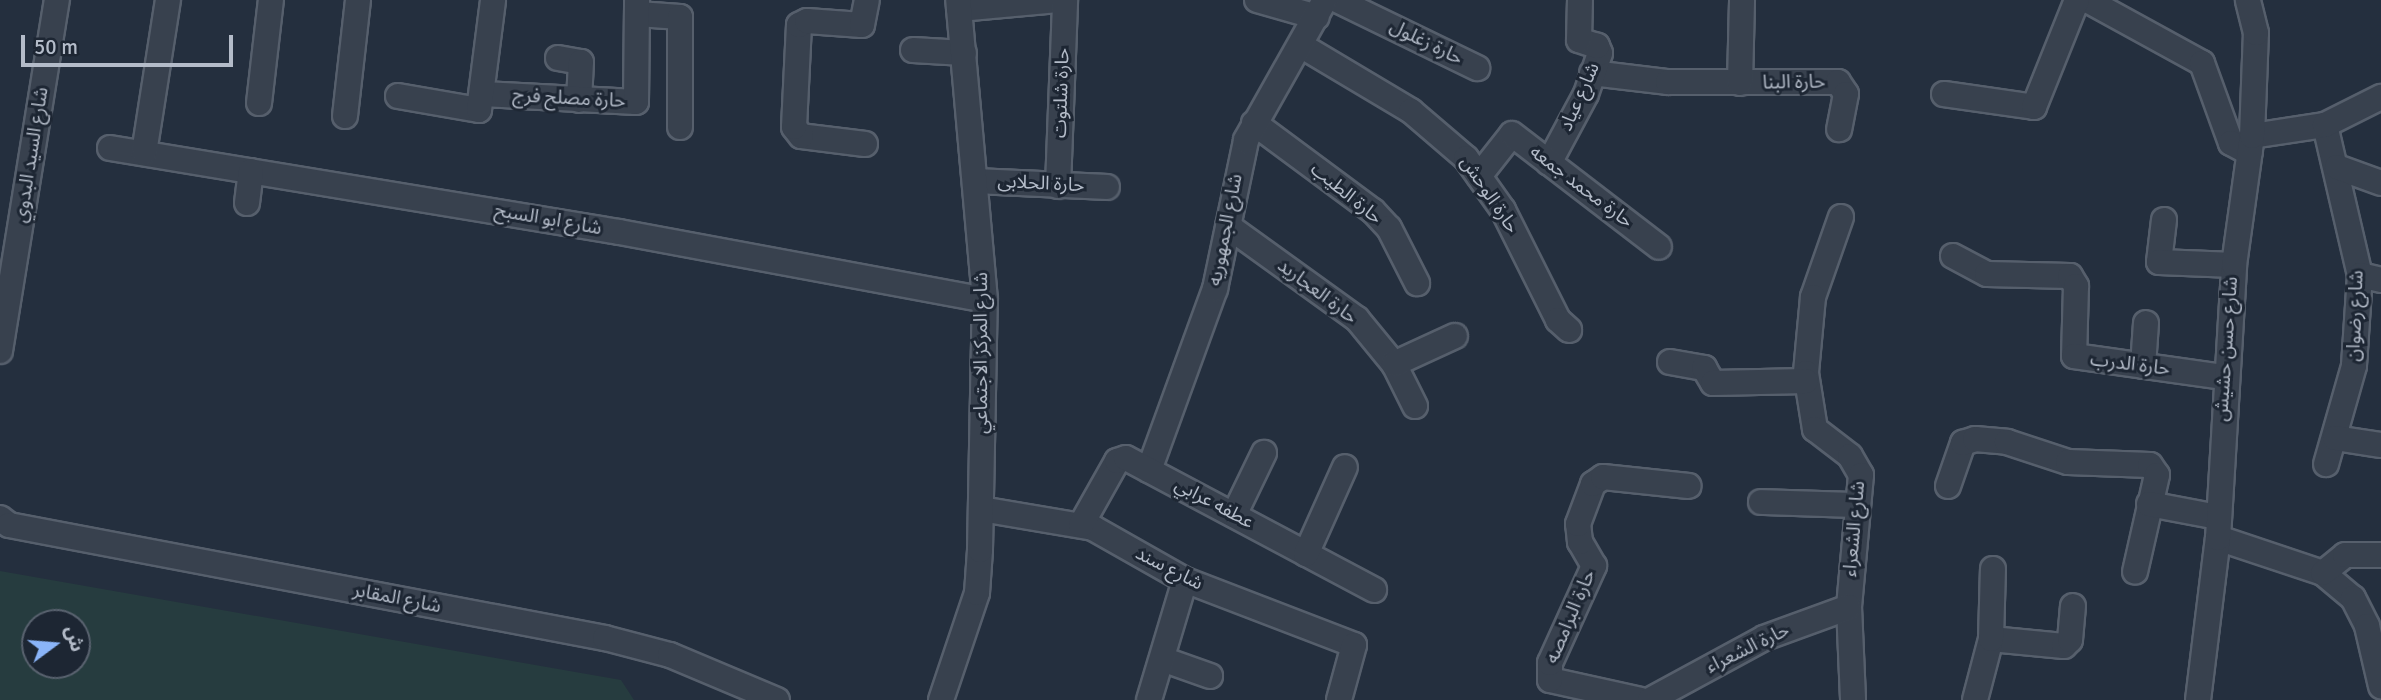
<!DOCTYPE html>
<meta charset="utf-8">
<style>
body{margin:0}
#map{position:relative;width:2381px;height:700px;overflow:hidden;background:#242f3e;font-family:Signika,"Noto Sans Arabic",sans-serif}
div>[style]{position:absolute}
.green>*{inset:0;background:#263c3f}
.roads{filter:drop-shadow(2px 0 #565f6c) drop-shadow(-2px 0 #565f6c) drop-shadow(0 2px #565f6c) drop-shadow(0 -2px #565f6c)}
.minor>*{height:24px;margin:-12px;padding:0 12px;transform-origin:12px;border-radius:12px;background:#38414e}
span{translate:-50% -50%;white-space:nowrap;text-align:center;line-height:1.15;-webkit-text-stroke:6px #1d2633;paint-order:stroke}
.street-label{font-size:19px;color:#b4bcc9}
.north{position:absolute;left:21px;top:609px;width:70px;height:70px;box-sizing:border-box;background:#1d2633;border:2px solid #59626f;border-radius:50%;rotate:74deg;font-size:19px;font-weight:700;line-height:28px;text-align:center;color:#b4bcc9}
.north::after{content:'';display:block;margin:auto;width:24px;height:32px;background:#8ab4f8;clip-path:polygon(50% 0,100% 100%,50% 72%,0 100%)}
.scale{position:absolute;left:21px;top:35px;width:212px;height:32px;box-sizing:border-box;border:4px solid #b4bcc9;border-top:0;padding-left:9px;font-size:21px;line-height:24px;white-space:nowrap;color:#b4bcc9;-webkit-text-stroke:5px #1d2633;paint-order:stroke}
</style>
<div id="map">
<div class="green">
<div style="clip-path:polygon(evenodd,0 571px,621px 680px,634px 700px,0 700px,0 571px,35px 623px,77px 623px,77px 665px,35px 665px,35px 623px)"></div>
</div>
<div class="roads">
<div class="minor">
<div style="left:1257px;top:0;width:62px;rotate:15.8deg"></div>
<div style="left:1337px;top:0;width:156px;rotate:25.9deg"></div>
<div style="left:2087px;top:0;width:131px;rotate:28.7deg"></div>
<div style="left:2202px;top:63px;width:85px;rotate:70.1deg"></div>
<div style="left:2231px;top:143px;width:21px;rotate:28deg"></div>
<div style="left:959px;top:9px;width:99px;rotate:-5.2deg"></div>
<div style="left:638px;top:14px;width:42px;rotate:4.1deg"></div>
<div style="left:680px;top:17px;width:110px;rotate:90deg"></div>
<div style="left:1302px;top:46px;width:127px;rotate:30.8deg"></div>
<div style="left:1411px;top:111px;width:72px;rotate:40.5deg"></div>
<div style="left:1466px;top:158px;width:64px;rotate:54.6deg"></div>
<div style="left:1503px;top:210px;width:123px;rotate:63.4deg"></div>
<div style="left:1558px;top:320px;width:15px;rotate:42deg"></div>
<div style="left:913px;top:50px;width:51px;rotate:3.4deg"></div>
<div style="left:558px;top:58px;width:23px;rotate:10deg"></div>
<div style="left:581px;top:62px;width:38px;rotate:93deg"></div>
<div style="left:1592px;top:73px;width:77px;rotate:6.8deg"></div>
<div style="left:1668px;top:82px;width:170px"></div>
<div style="left:1838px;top:82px;width:14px;rotate:56deg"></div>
<div style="left:1846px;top:94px;width:36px;rotate:101deg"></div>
<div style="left:1740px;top:83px;width:83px;rotate:-88.6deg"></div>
<div style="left:483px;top:94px;width:153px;rotate:3deg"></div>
<div style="left:636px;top:102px;width:102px;rotate:-89.4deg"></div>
<div style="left:1944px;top:94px;width:91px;rotate:8.2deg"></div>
<div style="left:2034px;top:107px;width:115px;rotate:-68.1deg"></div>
<div style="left:398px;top:96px;width:82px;rotate:9.8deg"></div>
<div style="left:479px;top:110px;width:111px;rotate:-82.7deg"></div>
<div style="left:259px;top:103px;width:104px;rotate:-83.4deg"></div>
<div style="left:345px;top:116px;width:117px;rotate:-83.6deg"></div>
<div style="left:1254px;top:123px;width:148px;rotate:36.5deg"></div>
<div style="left:1373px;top:211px;width:23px;rotate:47deg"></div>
<div style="left:1389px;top:228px;width:62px;rotate:63deg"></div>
<div style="left:2325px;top:125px;width:154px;rotate:76.9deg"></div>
<div style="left:2360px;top:275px;width:91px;rotate:93.8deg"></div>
<div style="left:2354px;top:366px;width:102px;rotate:105.9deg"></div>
<div style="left:2252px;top:136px;width:74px;rotate:-8.6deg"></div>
<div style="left:2325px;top:125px;width:63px;rotate:-26.6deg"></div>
<div style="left:865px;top:144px;width:64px;rotate:-172.9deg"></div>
<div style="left:801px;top:136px;width:11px;rotate:-128deg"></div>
<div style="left:794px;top:127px;width:102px;rotate:-87.2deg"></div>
<div style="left:799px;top:25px;width:9px;rotate:-27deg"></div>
<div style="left:807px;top:21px;width:55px;rotate:4.2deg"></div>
<div style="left:862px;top:25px;width:25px;rotate:-79deg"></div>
<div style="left:110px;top:148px;width:516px;rotate:9.37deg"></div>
<div style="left:619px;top:232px;width:372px;rotate:10.5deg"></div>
<div style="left:144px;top:153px;width:155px;rotate:-81.1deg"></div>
<div style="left:1549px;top:163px;width:78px;rotate:-61.8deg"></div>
<div style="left:1586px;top:94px;width:43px;rotate:-71.1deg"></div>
<div style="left:1600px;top:53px;width:8px;rotate:-113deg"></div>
<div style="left:1597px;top:46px;width:19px;rotate:-162deg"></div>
<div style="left:1579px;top:40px;width:40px;rotate:-88.6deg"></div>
<div style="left:2337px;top:167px;width:47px;rotate:20deg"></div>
<div style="left:1479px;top:176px;width:53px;rotate:-51.8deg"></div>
<div style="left:1512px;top:134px;width:185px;rotate:37.5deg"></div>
<div style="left:976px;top:181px;width:131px;rotate:2.6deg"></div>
<div style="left:1058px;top:186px;width:186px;rotate:-87.8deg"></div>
<div style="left:247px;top:203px;width:32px;rotate:-83deg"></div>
<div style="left:1841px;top:217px;width:85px;rotate:109.3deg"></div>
<div style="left:1813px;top:297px;width:76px;rotate:95.3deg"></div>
<div style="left:1806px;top:373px;width:57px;rotate:80.9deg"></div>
<div style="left:1815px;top:429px;width:44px;rotate:37.6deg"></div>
<div style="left:1850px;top:456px;width:22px;rotate:60deg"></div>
<div style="left:1861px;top:475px;width:133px;rotate:95.2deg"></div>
<div style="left:1849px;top:607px;width:93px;rotate:87.5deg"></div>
<div style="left:2164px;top:220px;width:42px;rotate:96.8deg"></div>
<div style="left:2159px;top:262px;width:75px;rotate:2.3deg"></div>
<div style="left:1228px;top:226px;width:159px;rotate:35.8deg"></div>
<div style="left:1357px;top:319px;width:58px;rotate:50.6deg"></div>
<div style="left:1394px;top:364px;width:47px;rotate:63.4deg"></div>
<div style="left:1953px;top:256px;width:38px;rotate:28deg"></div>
<div style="left:1987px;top:274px;width:83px;rotate:1.4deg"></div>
<div style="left:2070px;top:276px;width:12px;rotate:59deg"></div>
<div style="left:2076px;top:286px;width:70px;rotate:91.6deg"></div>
<div style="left:2074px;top:356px;width:150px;rotate:8deg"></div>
<div style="left:2360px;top:275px;width:22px;rotate:13deg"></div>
<div style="left:0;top:351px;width:356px;rotate:-80.8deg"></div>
<div style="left:1670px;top:362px;width:35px;rotate:10deg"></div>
<div style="left:1704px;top:368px;width:17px;rotate:59deg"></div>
<div style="left:1713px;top:383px;width:93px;rotate:-1.2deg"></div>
<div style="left:1394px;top:364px;width:67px;rotate:-24.7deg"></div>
<div style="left:2143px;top:366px;width:43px;rotate:-86deg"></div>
<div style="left:2335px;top:438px;width:47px;rotate:8.7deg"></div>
<div style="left:1149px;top:470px;width:193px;rotate:-70deg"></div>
<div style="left:1215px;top:289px;width:152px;rotate:-78.2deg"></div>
<div style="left:1246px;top:140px;width:161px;rotate:-60.6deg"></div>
<div style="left:1948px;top:486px;width:46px;rotate:-70.8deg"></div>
<div style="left:1963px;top:443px;width:13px;rotate:-18deg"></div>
<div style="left:1975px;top:439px;width:32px;rotate:5deg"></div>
<div style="left:2007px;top:442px;width:64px;rotate:18.2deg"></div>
<div style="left:2068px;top:462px;width:82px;rotate:2.1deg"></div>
<div style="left:2150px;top:465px;width:12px;rotate:55deg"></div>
<div style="left:2157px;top:475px;width:99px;rotate:102.8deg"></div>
<div style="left:1761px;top:502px;width:97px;rotate:1.8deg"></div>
<div style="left:2149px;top:504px;width:70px;rotate:10.7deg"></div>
<div style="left:981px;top:509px;width:114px;rotate:9.6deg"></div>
<div style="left:1093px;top:528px;width:106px;rotate:29.5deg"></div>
<div style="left:1185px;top:580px;width:181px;rotate:21deg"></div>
<div style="left:1354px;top:645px;width:57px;rotate:105.3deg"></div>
<div style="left:1234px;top:515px;width:69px;rotate:-64.2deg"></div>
<div style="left:0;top:518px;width:11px;rotate:38deg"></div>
<div style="left:9px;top:525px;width:607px;rotate:10.74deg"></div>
<div style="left:605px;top:638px;width:67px;rotate:14.7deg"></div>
<div style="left:670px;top:655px;width:116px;rotate:22.8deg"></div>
<div style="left:1081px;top:525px;width:73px;rotate:-60.6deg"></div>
<div style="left:1117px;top:461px;width:9px;rotate:-18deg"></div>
<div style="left:1126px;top:458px;width:281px;rotate:28deg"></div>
<div style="left:2218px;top:538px;width:111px;rotate:18.4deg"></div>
<div style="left:2323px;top:573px;width:39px;rotate:40deg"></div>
<div style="left:2353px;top:598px;width:31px;rotate:63deg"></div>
<div style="left:2367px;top:626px;width:62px;rotate:76.9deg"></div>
<div style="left:1306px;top:554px;width:95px;rotate:-65.9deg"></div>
<div style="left:2323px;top:573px;width:28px;rotate:-39deg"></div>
<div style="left:2345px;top:555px;width:36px"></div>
<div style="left:1991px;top:639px;width:73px;rotate:5.5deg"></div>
<div style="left:2064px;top:646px;width:8px;rotate:-45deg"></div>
<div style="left:2070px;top:640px;width:34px;rotate:-85deg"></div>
<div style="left:1162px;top:659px;width:51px;rotate:19.5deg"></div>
<div style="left:941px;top:700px;width:113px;rotate:-71.4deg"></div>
<div style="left:977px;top:593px;width:43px;rotate:-86deg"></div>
<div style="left:980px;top:550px;width:250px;rotate:-88.9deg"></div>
<div style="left:985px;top:300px;width:301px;rotate:-95.1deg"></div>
<div style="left:1149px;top:700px;width:125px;rotate:-73.3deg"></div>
<div style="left:1641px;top:700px;width:93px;rotate:-167.6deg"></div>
<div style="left:1550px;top:680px;width:17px;rotate:-90deg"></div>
<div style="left:1550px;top:663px;width:107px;rotate:-65.6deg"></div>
<div style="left:1594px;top:566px;width:28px;rotate:-120deg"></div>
<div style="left:1580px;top:542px;width:18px;rotate:-96deg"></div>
<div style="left:1578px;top:524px;width:43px;rotate:-69.4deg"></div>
<div style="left:1593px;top:484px;width:12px;rotate:-35deg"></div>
<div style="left:1603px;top:477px;width:86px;rotate:6deg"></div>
<div style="left:1650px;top:700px;width:130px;rotate:-28.5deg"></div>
<div style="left:1764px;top:638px;width:90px;rotate:-20deg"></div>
<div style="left:1975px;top:700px;width:63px;rotate:-75.3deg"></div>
<div style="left:1991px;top:639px;width:70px;rotate:-88.4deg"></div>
<div style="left:2198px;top:700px;width:163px;rotate:-83deg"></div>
<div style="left:2218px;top:538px;width:273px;rotate:-86.6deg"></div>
<div style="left:2234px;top:265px;width:130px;rotate:-82.1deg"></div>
<div style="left:2252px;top:136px;width:103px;rotate:-87.8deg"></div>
<div style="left:2256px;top:33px;width:34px;rotate:-104deg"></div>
</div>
</div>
<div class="street-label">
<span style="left:1426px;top:43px;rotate:26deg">حارة زغلول</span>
<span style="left:1794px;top:83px;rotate:-1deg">حارة البنا</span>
<span style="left:1062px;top:93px;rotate:-88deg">حارة شلتوت</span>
<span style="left:1580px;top:97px;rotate:-66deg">شارع عياد</span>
<span style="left:569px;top:99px;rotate:3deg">حارة مصلح فرج</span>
<span style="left:32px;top:155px;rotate:-81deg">شارع السيد البدوي</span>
<span style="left:1041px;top:184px;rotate:3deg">حارة الحلابى</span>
<span style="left:1581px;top:187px;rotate:37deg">حارة محمد جمعه</span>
<span style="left:1346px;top:194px;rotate:39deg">حارة الطيب</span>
<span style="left:1489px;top:195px;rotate:56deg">حارة الوحش</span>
<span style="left:548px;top:220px;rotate:10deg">شارع ابو السبح</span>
<span style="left:1226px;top:230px;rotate:-79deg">شارع الجمهوريه</span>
<span style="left:1317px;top:292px;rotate:37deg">حارة العجاريد</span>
<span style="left:2356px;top:316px;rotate:-88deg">شارع رضوان</span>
<span style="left:2227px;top:349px;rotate:-86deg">شارع حسن حشيش</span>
<span style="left:982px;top:353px;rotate:-90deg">شارع المركز الاجتماعي</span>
<span style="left:2130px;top:365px;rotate:7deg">حارة الدرب</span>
<span style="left:1214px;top:504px;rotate:28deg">عطفه عرابي</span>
<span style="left:1855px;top:529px;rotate:-85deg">شارع الشعراء</span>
<span style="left:1169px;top:569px;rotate:27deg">شارع سند</span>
<span style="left:397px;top:599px;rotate:11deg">شارع المقابر</span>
<span style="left:1571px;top:617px;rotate:-67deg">حارة البرامصه</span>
<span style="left:1748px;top:649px;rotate:-26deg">حارة الشعراء</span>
</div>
<div class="north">ش</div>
<div class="scale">50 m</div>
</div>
